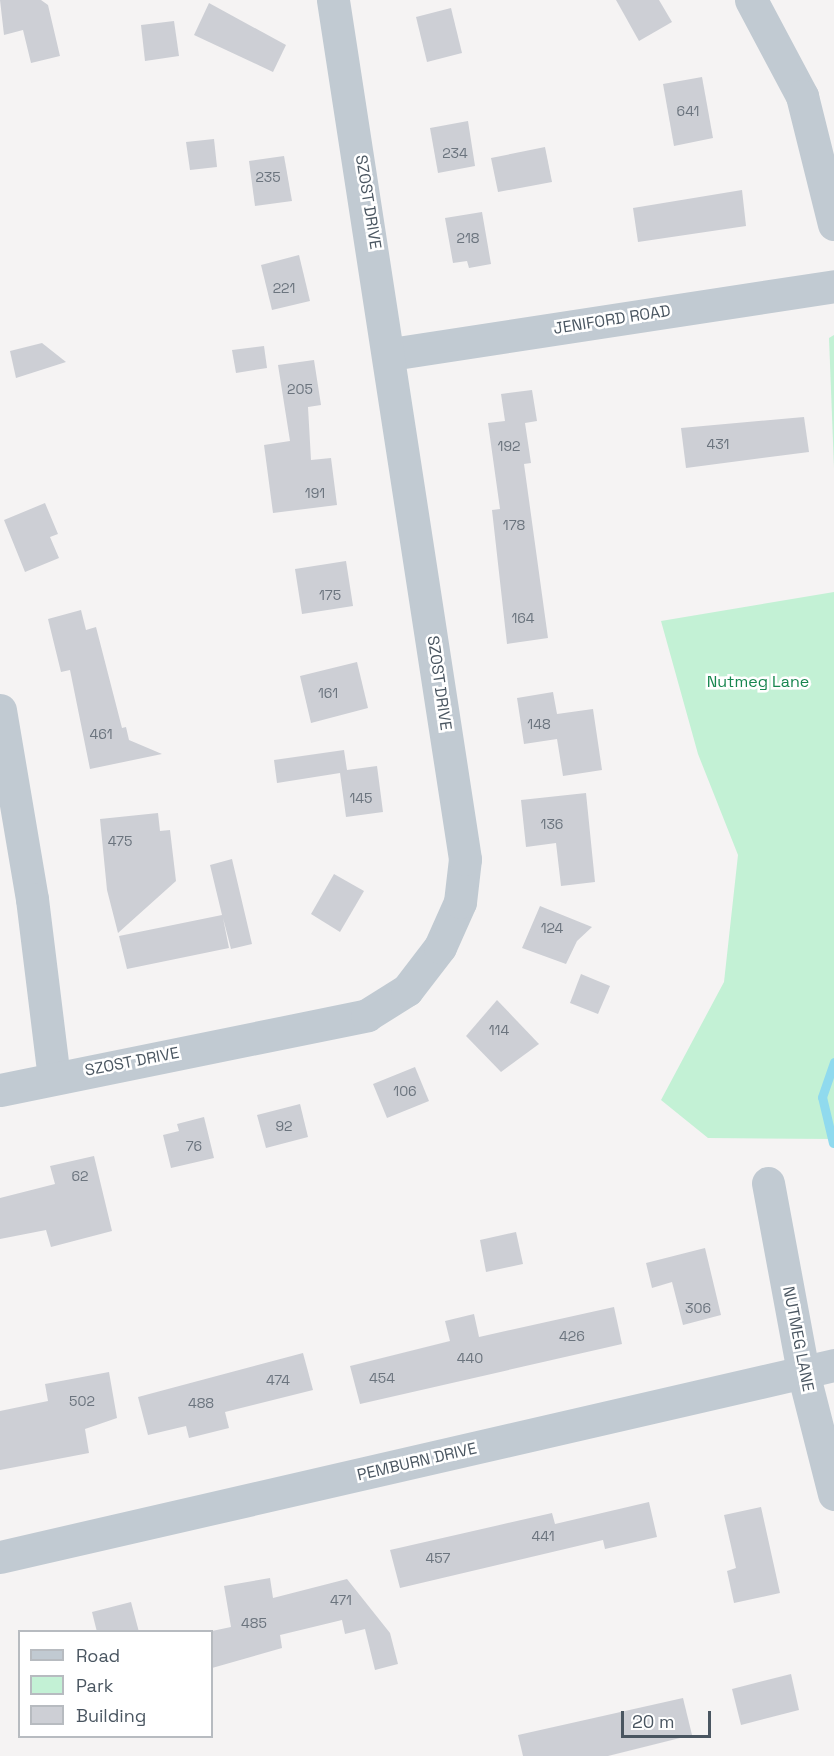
<!DOCTYPE html>
<style>
body{margin:0}
#map{position:relative;width:834px;height:1756px;overflow:hidden;background:#f5f3f3;font-family:"Space Grotesk",sans-serif}
div>[style]{position:absolute}
.green>*{inset:0;background:#c3f1d5}
.stream>*{height:9px;margin:-4.5px;padding:0 4.5px;transform-origin:4.5px;border-radius:4.5px;background:#90daee}
.building>*{inset:0;background:#cdcfd5}
.minor>*{height:33px;margin:-16.5px;padding:0 16.5px;transform-origin:16.5px;border-radius:16.5px;background:#c1cad2}
span{translate:-50% -50%;white-space:nowrap;text-align:center;line-height:1.15;-webkit-text-stroke:5px #fff;paint-order:stroke}
.number-label{font-size:14px;color:#6b747e}
.number-label span{-webkit-text-stroke-width:0}
.street-label{font-size:16px;color:#4a5661}
.park-label{font-size:16px;color:#17864f}
.legend{position:absolute;left:18px;top:1630px;width:195px;height:108px;box-sizing:border-box;background:#fff;border:2px solid #b7bbc0;margin:0;padding:8px 10px;list-style:none;font-size:18px;color:#4a5661}
.legend li{display:flex;align-items:center;gap:12px;height:30px}
.legend b{width:30px;border:2px solid #b7bbc0}
.scale{position:absolute;left:621px;top:1711px;width:90px;height:27px;box-sizing:border-box;border:3px solid #4a5661;border-top:0;padding-left:8px;font-size:18px;line-height:21px;white-space:nowrap;color:#4a5661;-webkit-text-stroke:4px #fff;paint-order:stroke}
</style>
<div id="map">
<div class="green">
<div style="clip-path:polygon(834px 335px,834px 468px,829px 338px)"></div>
<div style="clip-path:polygon(834px 592px,834px 1139px,708px 1138px,661px 1100px,724px 982px,738px 855px,698px 754px,661px 621px)"></div>
</div>
<div class="stream">
<div style="left:833px;top:1143px;width:47px;rotate:-103.4deg"></div>
<div style="left:822px;top:1097px;width:37px;rotate:-71deg"></div>
</div>
<div class="building">
<div style="clip-path:polygon(0 0,41px 0,48px 5px,60px 56px,31px 63px,23px 30px,4px 35px)"></div>
<div style="clip-path:polygon(616px 0,659px 0,672px 22px,639px 41px)"></div>
<div style="clip-path:polygon(209px 3px,286px 45px,273px 72px,194px 35px)"></div>
<div style="clip-path:polygon(451px 8px,462px 53px,427px 62px,416px 17px)"></div>
<div style="clip-path:polygon(174px 21px,179px 56px,145px 61px,141px 25px)"></div>
<div style="clip-path:polygon(702px 77px,713px 138px,674px 146px,663px 84px)"></div>
<div style="clip-path:polygon(468px 121px,475px 166px,438px 173px,430px 128px)"></div>
<div style="clip-path:polygon(214px 139px,217px 167px,190px 170px,186px 142px)"></div>
<div style="clip-path:polygon(545px 147px,552px 182px,498px 192px,491px 158px)"></div>
<div style="clip-path:polygon(284px 156px,292px 201px,255px 206px,249px 161px)"></div>
<div style="clip-path:polygon(742px 190px,746px 226px,638px 242px,633px 208px)"></div>
<div style="clip-path:polygon(482px 212px,491px 264px,469px 268px,467px 261px,453px 263px,445px 218px)"></div>
<div style="clip-path:polygon(299px 255px,310px 301px,272px 310px,261px 265px)"></div>
<div style="clip-path:polygon(42px 343px,66px 362px,16px 378px,10px 351px)"></div>
<div style="clip-path:polygon(264px 346px,267px 368px,236px 373px,232px 350px)"></div>
<div style="clip-path:polygon(314px 360px,321px 405px,308px 407px,311px 460px,331px 458px,337px 505px,273px 513px,264px 445px,290px 441px,278px 365px)"></div>
<div style="clip-path:polygon(532px 390px,537px 421px,525px 423px,531px 463px,524px 464px,548px 638px,507px 644px,492px 510px,500px 509px,488px 423px,505px 421px,501px 394px)"></div>
<div style="clip-path:polygon(804px 417px,809px 452px,686px 468px,681px 428px)"></div>
<div style="clip-path:polygon(45px 503px,58px 534px,50px 537px,59px 558px,25px 572px,4px 520px)"></div>
<div style="clip-path:polygon(346px 561px,353px 606px,302px 614px,295px 569px)"></div>
<div style="clip-path:polygon(81px 610px,86px 630px,96px 627px,122px 728px,126px 727px,129px 740px,162px 754px,90px 769px,70px 670px,61px 672px,48px 619px)"></div>
<div style="clip-path:polygon(357px 662px,368px 708px,311px 723px,300px 676px)"></div>
<div style="clip-path:polygon(553px 692px,557px 714px,593px 709px,602px 770px,563px 776px,557px 739px,524px 744px,517px 698px)"></div>
<div style="clip-path:polygon(344px 750px,347px 770px,377px 766px,383px 812px,346px 817px,340px 773px,277px 783px,274px 760px)"></div>
<div style="clip-path:polygon(586px 793px,595px 882px,561px 886px,556px 843px,526px 847px,521px 800px)"></div>
<div style="clip-path:polygon(158px 813px,160px 831px,170px 830px,176px 881px,118px 933px,107px 890px,100px 819px)"></div>
<div style="clip-path:polygon(232px 859px,252px 944px,231px 949px,223px 918px,229px 948px,127px 969px,119px 936px,222px 915px,210px 865px)"></div>
<div style="clip-path:polygon(334px 874px,364px 891px,340px 932px,311px 914px)"></div>
<div style="clip-path:polygon(540px 906px,592px 927px,577px 941px,566px 964px,522px 948px)"></div>
<div style="clip-path:polygon(581px 974px,610px 986px,598px 1014px,570px 1003px)"></div>
<div style="clip-path:polygon(497px 1000px,539px 1044px,501px 1072px,466px 1036px)"></div>
<div style="clip-path:polygon(415px 1067px,429px 1101px,387px 1118px,373px 1084px)"></div>
<div style="clip-path:polygon(300px 1104px,308px 1137px,266px 1148px,257px 1115px)"></div>
<div style="clip-path:polygon(204px 1117px,214px 1158px,171px 1168px,163px 1135px,179px 1131px,177px 1124px)"></div>
<div style="clip-path:polygon(94px 1156px,112px 1231px,51px 1247px,46px 1230px,0 1239px,0 1198px,55px 1184px,50px 1166px)"></div>
<div style="clip-path:polygon(516px 1232px,523px 1264px,486px 1272px,480px 1240px)"></div>
<div style="clip-path:polygon(705px 1248px,721px 1315px,683px 1325px,672px 1282px,652px 1288px,646px 1263px)"></div>
<div style="clip-path:polygon(614px 1307px,622px 1344px,360px 1404px,350px 1366px,450px 1341px,445px 1321px,474px 1314px,479px 1337px)"></div>
<div style="clip-path:polygon(303px 1353px,313px 1390px,225px 1412px,229px 1428px,189px 1438px,186px 1426px,148px 1435px,138px 1397px)"></div>
<div style="clip-path:polygon(109px 1372px,117px 1418px,85px 1429px,89px 1453px,0 1470px,0 1411px,48px 1401px,45px 1384px)"></div>
<div style="clip-path:polygon(649px 1502px,657px 1537px,605px 1549px,603px 1540px,400px 1588px,390px 1550px,552px 1513px,555px 1524px)"></div>
<div style="clip-path:polygon(761px 1507px,780px 1593px,734px 1603px,727px 1571px,736px 1568px,724px 1515px)"></div>
<div style="clip-path:polygon(270px 1578px,273px 1598px,347px 1579px,390px 1633px,398px 1664px,375px 1670px,365px 1629px,345px 1634px,342px 1620px,280px 1635px,282px 1648px,212px 1668px,212px 1631px,231px 1627px,224px 1586px)"></div>
<div style="clip-path:polygon(131px 1602px,139px 1632px,97px 1632px,92px 1612px)"></div>
<div style="clip-path:polygon(791px 1674px,799px 1710px,741px 1725px,732px 1689px)"></div>
<div style="clip-path:polygon(683px 1698px,692px 1735px,608px 1756px,523px 1756px,518px 1735px)"></div>
</div>
<div class="minor">
<div style="left:751px;top:0;width:109px;rotate:62deg"></div>
<div style="left:802px;top:96px;width:132px;rotate:76deg"></div>
<div style="left:391px;top:354px;width:448px;rotate:-8.7deg"></div>
<div style="left:0;top:710px;width:192px;rotate:80.4deg"></div>
<div style="left:32px;top:899px;width:180px;rotate:83deg"></div>
<div style="left:0;top:1090px;width:375px;rotate:-11.5deg"></div>
<div style="left:367px;top:1015px;width:47px;rotate:-32deg"></div>
<div style="left:407px;top:990px;width:54px;rotate:-52.5deg"></div>
<div style="left:440px;top:947px;width:49px;rotate:-66deg"></div>
<div style="left:460px;top:902px;width:43px;rotate:-83.4deg"></div>
<div style="left:465px;top:859px;width:869px;rotate:-98.74deg"></div>
<div style="left:768px;top:1183px;width:192px;rotate:79.5deg"></div>
<div style="left:803px;top:1372px;width:126px;rotate:75.7deg"></div>
<div style="left:0;top:1557px;width:856px;rotate:-12.96deg"></div>
</div>
<div class="number-label">
<span style="left:688px;top:111px">641</span>
<span style="left:455px;top:153px">234</span>
<span style="left:268px;top:177px">235</span>
<span style="left:468px;top:238px">218</span>
<span style="left:284px;top:288px">221</span>
<span style="left:300px;top:389px">205</span>
<span style="left:718px;top:444px">431</span>
<span style="left:509px;top:446px">192</span>
<span style="left:315px;top:493px">191</span>
<span style="left:514px;top:525px">178</span>
<span style="left:330px;top:595px">175</span>
<span style="left:523px;top:618px">164</span>
<span style="left:328px;top:693px">161</span>
<span style="left:539px;top:724px">148</span>
<span style="left:101px;top:734px">461</span>
<span style="left:361px;top:798px">145</span>
<span style="left:552px;top:824px">136</span>
<span style="left:120px;top:841px">475</span>
<span style="left:552px;top:928px">124</span>
<span style="left:499px;top:1030px">114</span>
<span style="left:405px;top:1091px">106</span>
<span style="left:284px;top:1126px">92</span>
<span style="left:194px;top:1146px">76</span>
<span style="left:80px;top:1176px">62</span>
<span style="left:698px;top:1308px">306</span>
<span style="left:572px;top:1336px">426</span>
<span style="left:470px;top:1358px">440</span>
<span style="left:382px;top:1378px">454</span>
<span style="left:278px;top:1380px">474</span>
<span style="left:82px;top:1401px">502</span>
<span style="left:201px;top:1403px">488</span>
<span style="left:543px;top:1536px">441</span>
<span style="left:438px;top:1558px">457</span>
<span style="left:341px;top:1600px">471</span>
<span style="left:254px;top:1623px">485</span>
</div>
<div class="street-label">
<span style="left:368px;top:202px;rotate:81deg">SZOST DRIVE</span>
<span style="left:612px;top:320px;rotate:-9deg">JENIFORD ROAD</span>
<span style="left:439px;top:683px;rotate:82deg">SZOST DRIVE</span>
<span style="left:132px;top:1062px;rotate:-11deg">SZOST DRIVE</span>
<span style="left:798px;top:1339px;rotate:79deg">NUTMEG LANE</span>
<span style="left:417px;top:1462px;rotate:-13deg">PEMBURN DRIVE</span>
</div>
<div class="park-label">
<span style="left:758px;top:682px">Nutmeg Lane</span>
</div>
<ul class="legend">
<li><b style="height:8px;background:#c1cad2"></b>Road</li>
<li><b style="height:16px;background:#c3f1d5"></b>Park</li>
<li><b style="height:16px;background:#cdcfd5"></b>Building</li>
</ul>
<div class="scale">20 m</div>
</div>
